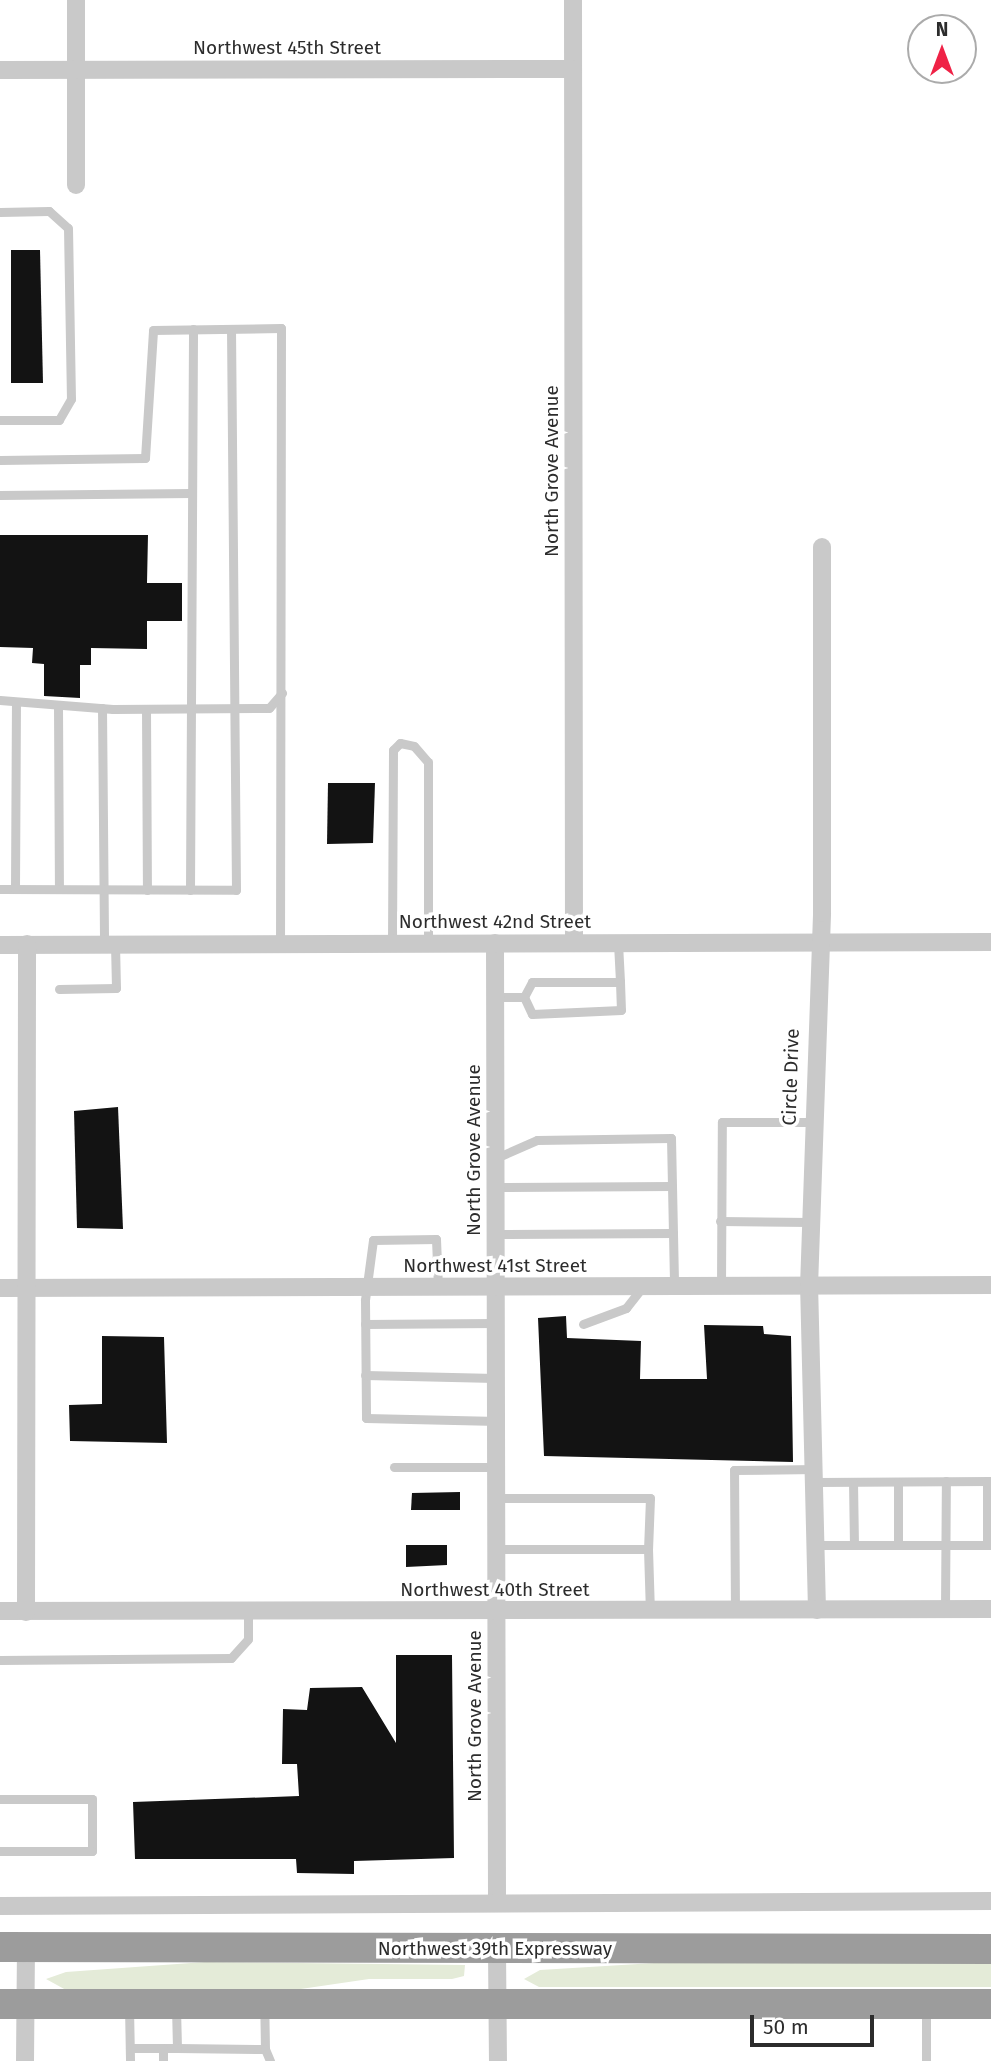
<!DOCTYPE html>
<style>
body{margin:0}
#map{position:relative;width:991px;height:2061px;overflow:hidden;background:#fff;font-family:"Fira Sans",sans-serif}
div>[style]{position:absolute}
.green>*{inset:0;background:#e4ebd8}
.building>*{inset:0;background:#131313}
.service>*{height:9px;margin:-4.5px;padding:0 4.5px;transform-origin:4.5px;border-radius:4.5px;background:#c9c9c9}
.minor>*{height:18px;margin:-9px;padding:0 9px;transform-origin:9px;border-radius:9px;background:#c9c9c9}
.trunk>*{height:30px;margin:-15px;padding:0 15px;transform-origin:15px;border-radius:15px;background:#9c9c9c}
span{translate:-50% -50%;white-space:nowrap;text-align:center;line-height:1.15;-webkit-text-stroke:7px #fff;paint-order:stroke}
.street-label{font-size:19px;color:#2c2c2c}
.north{position:absolute;left:907px;top:14px;width:70px;height:70px;box-sizing:border-box;background:#fff;border:2px solid #ababab;border-radius:50%;rotate:0deg;font-size:19px;font-weight:700;line-height:28px;text-align:center;color:#2c2c2c}
.north::after{content:'';display:block;margin:auto;width:24px;height:32px;background:#ef2246;clip-path:polygon(50% 0,100% 100%,50% 72%,0 100%)}
.scale{position:absolute;left:750px;top:2015px;width:124px;height:32px;box-sizing:border-box;border:4px solid #2c2c2c;border-top:0;padding-left:9px;font-size:21px;line-height:24px;white-space:nowrap;color:#2c2c2c;-webkit-text-stroke:5px #fff;paint-order:stroke}
</style>
<div id="map">
<div class="green">
<div style="clip-path:polygon(687px 1961px,991px 1961px,991px 1987px,539px 1987px,524px 1979px,540px 1970px)"></div>
<div style="clip-path:polygon(205px 1962px,465px 1965px,464px 1976px,452px 1979px,369px 1979px,294px 1990px,66px 1990px,46px 1979px,66px 1972px)"></div>
</div>
<div class="building">
<div style="clip-path:polygon(11px 250px,40px 250px,43px 383px,11px 383px)"></div>
<div style="clip-path:polygon(0 535px,148px 535px,147px 583px,182px 583px,182px 621px,147px 621px,147px 649px,91px 648px,91px 665px,80px 665px,80px 698px,44px 696px,44px 664px,32px 663px,33px 648px,0 647px)"></div>
<div style="clip-path:polygon(328px 783px,375px 783px,373px 843px,327px 844px)"></div>
<div style="clip-path:polygon(118px 1107px,123px 1229px,77px 1228px,74px 1111px)"></div>
<div style="clip-path:polygon(566px 1316px,567px 1338px,641px 1341px,640px 1379px,707px 1379px,704px 1325px,763px 1326px,764px 1334px,791px 1336px,793px 1462px,544px 1456px,538px 1318px)"></div>
<div style="clip-path:polygon(102px 1336px,164px 1337px,167px 1443px,70px 1441px,69px 1405px,102px 1404px)"></div>
<div style="clip-path:polygon(460px 1492px,460px 1510px,411px 1510px,412px 1493px)"></div>
<div style="clip-path:polygon(406px 1545px,447px 1545px,447px 1565px,406px 1567px)"></div>
<div style="clip-path:polygon(396px 1655px,452px 1655px,454px 1858px,354px 1861px,354px 1874px,297px 1873px,296px 1859px,135px 1859px,133px 1802px,299px 1796px,297px 1764px,282px 1764px,283px 1709px,307px 1710px,310px 1688px,362px 1687px,396px 1743px)"></div>
</div>
<div class="service">
<div style="left:0;top:212px;width:49px;rotate:-1.2deg"></div>
<div style="left:49px;top:211px;width:25px;rotate:42deg"></div>
<div style="left:68px;top:228px;width:171px;rotate:89deg"></div>
<div style="left:71px;top:399px;width:24px;rotate:120deg"></div>
<div style="left:59px;top:420px;width:59px;rotate:180deg"></div>
<div style="left:0;top:460px;width:145px;rotate:-0.8deg"></div>
<div style="left:145px;top:458px;width:128px;rotate:-86.4deg"></div>
<div style="left:153px;top:330px;width:128px;rotate:-0.9deg"></div>
<div style="left:281px;top:328px;width:615px;rotate:90.09deg"></div>
<div style="left:0;top:495px;width:191px;rotate:-0.6deg"></div>
<div style="left:0;top:700px;width:113px;rotate:4.6deg"></div>
<div style="left:113px;top:709px;width:156px;rotate:-0.4deg"></div>
<div style="left:269px;top:708px;width:20px;rotate:-49deg"></div>
<div style="left:58px;top:706px;width:183px;rotate:89.7deg"></div>
<div style="left:102px;top:708px;width:236px;rotate:89.5deg"></div>
<div style="left:146px;top:709px;width:181px;rotate:89.7deg"></div>
<div style="left:0;top:889px;width:236px;rotate:0.2deg"></div>
<div style="left:236px;top:890px;width:561px;rotate:-90.51deg"></div>
<div style="left:15px;top:889px;width:184px;rotate:-89.7deg"></div>
<div style="left:190px;top:890px;width:561px;rotate:-89.69deg"></div>
<div style="left:392px;top:943px;width:193px;rotate:-89.7deg"></div>
<div style="left:393px;top:750px;width:10px;rotate:-45deg"></div>
<div style="left:400px;top:743px;width:14px;rotate:12deg"></div>
<div style="left:414px;top:746px;width:21px;rotate:49deg"></div>
<div style="left:428px;top:762px;width:181px;rotate:90deg"></div>
<div style="left:618px;top:943px;width:39px;rotate:87deg"></div>
<div style="left:532px;top:982px;width:88px"></div>
<div style="left:620px;top:982px;width:28px;rotate:88deg"></div>
<div style="left:621px;top:1010px;width:89px;rotate:177.4deg"></div>
<div style="left:532px;top:1014px;width:19px;rotate:-115deg"></div>
<div style="left:524px;top:997px;width:17px;rotate:-62deg"></div>
<div style="left:59px;top:989px;width:57px;rotate:-1deg"></div>
<div style="left:116px;top:988px;width:44px;rotate:-91.3deg"></div>
<div style="left:495px;top:997px;width:29px"></div>
<div style="left:496px;top:1158px;width:45px;rotate:-23.7deg"></div>
<div style="left:537px;top:1140px;width:134px;rotate:-0.9deg"></div>
<div style="left:671px;top:1138px;width:147px;rotate:88.8deg"></div>
<div style="left:495px;top:1187px;width:177px;rotate:-0.3deg"></div>
<div style="left:720px;top:1221px;width:90px;rotate:0.6deg"></div>
<div style="left:495px;top:1234px;width:178px;rotate:-0.3deg"></div>
<div style="left:438px;top:1287px;width:48px;rotate:-92.4deg"></div>
<div style="left:436px;top:1239px;width:63px;rotate:179.1deg"></div>
<div style="left:373px;top:1240px;width:61px;rotate:97.6deg"></div>
<div style="left:365px;top:1300px;width:118px;rotate:89.5deg"></div>
<div style="left:366px;top:1418px;width:132px;rotate:1.3deg"></div>
<div style="left:721px;top:1287px;width:165px;rotate:-89.7deg"></div>
<div style="left:722px;top:1122px;width:89px"></div>
<div style="left:365px;top:1324px;width:130px;rotate:-0.4deg"></div>
<div style="left:583px;top:1324px;width:46px;rotate:-20.4deg"></div>
<div style="left:626px;top:1308px;width:28px;rotate:-52deg"></div>
<div style="left:365px;top:1375px;width:130px;rotate:1.3deg"></div>
<div style="left:394px;top:1467px;width:102px"></div>
<div style="left:987px;top:1481px;width:64px;rotate:90deg"></div>
<div style="left:816px;top:1482px;width:175px;rotate:-0.3deg"></div>
<div style="left:853px;top:1482px;width:63px;rotate:89.1deg"></div>
<div style="left:898px;top:1482px;width:63px;rotate:90deg"></div>
<div style="left:496px;top:1498px;width:154px"></div>
<div style="left:650px;top:1498px;width:51px;rotate:92.2deg"></div>
<div style="left:648px;top:1549px;width:152px;rotate:180deg"></div>
<div style="left:816px;top:1545px;width:175px"></div>
<div style="left:648px;top:1549px;width:62px;rotate:88.2deg"></div>
<div style="left:945px;top:1609px;width:128px;rotate:-89.6deg"></div>
<div style="left:735px;top:1610px;width:140px;rotate:-90.4deg"></div>
<div style="left:734px;top:1470px;width:82px;rotate:-0.7deg"></div>
<div style="left:0;top:1660px;width:231px;rotate:-0.5deg"></div>
<div style="left:231px;top:1658px;width:25px;rotate:-48deg"></div>
<div style="left:248px;top:1639px;width:27px;rotate:-90deg"></div>
<div style="left:0;top:1799px;width:92px"></div>
<div style="left:92px;top:1799px;width:52px;rotate:90deg"></div>
<div style="left:92px;top:1851px;width:92px;rotate:180deg"></div>
<div style="left:129px;top:2007px;width:54px;rotate:88.9deg"></div>
<div style="left:176px;top:2007px;width:41px;rotate:88.6deg"></div>
<div style="left:177px;top:2048px;width:88px;rotate:0.7deg"></div>
<div style="left:265px;top:2049px;width:39px;rotate:-91deg"></div>
<div style="left:926px;top:2009px;width:52px;rotate:90deg"></div>
<div style="left:130px;top:2048px;width:47px"></div>
<div style="left:265px;top:2049px;width:13px;rotate:67deg"></div>
<div style="left:163px;top:2061px;width:13px;rotate:-90deg"></div>
</div>
<div class="minor">
<div style="left:76px;top:0;width:185px;rotate:90deg"></div>
<div style="left:573px;top:0;width:943px;rotate:89.94deg"></div>
<div style="left:0;top:70px;width:573px;rotate:-0.1deg"></div>
<div style="left:495px;top:943px;width:959px;rotate:89.88deg"></div>
<div style="left:0;top:945px;width:991px;rotate:-0.17deg"></div>
<div style="left:0;top:1288px;width:991px;rotate:-0.17deg"></div>
<div style="left:817px;top:1610px;width:323px;rotate:-91.4deg"></div>
<div style="left:809px;top:1287px;width:374px;rotate:-88deg"></div>
<div style="left:822px;top:913px;width:366px;rotate:-90deg"></div>
<div style="left:0;top:1611px;width:991px;rotate:-0.12deg"></div>
<div style="left:26px;top:1612px;width:668px;rotate:-89.91deg"></div>
<div style="left:0;top:1906px;width:991px;rotate:-0.29deg"></div>
<div style="left:497px;top:1950px;width:111px;rotate:89.5deg"></div>
<div style="left:25px;top:2061px;width:114px;rotate:-89.5deg"></div>
</div>
<div class="trunk">
<div style="left:0;top:1947px;width:991px;rotate:0.12deg"></div>
<div style="left:0;top:2004px;width:991px"></div>
</div>
<div class="street-label">
<span style="left:287px;top:48px">Northwest 45th Street</span>
<span style="left:552px;top:471px;rotate:-90deg">North Grove Avenue</span>
<span style="left:495px;top:922px">Northwest 42nd Street</span>
<span style="left:791px;top:1077px;rotate:-88deg">Circle Drive</span>
<span style="left:474px;top:1150px;rotate:-90deg">North Grove Avenue</span>
<span style="left:495px;top:1266px">Northwest 41st Street</span>
<span style="left:495px;top:1590px">Northwest 40th Street</span>
<span style="left:475px;top:1716px;rotate:-90deg">North Grove Avenue</span>
<span style="left:495px;top:1949px">Northwest 39th Expressway</span>
</div>
<div class="north">N</div>
<div class="scale">50 m</div>
</div>
